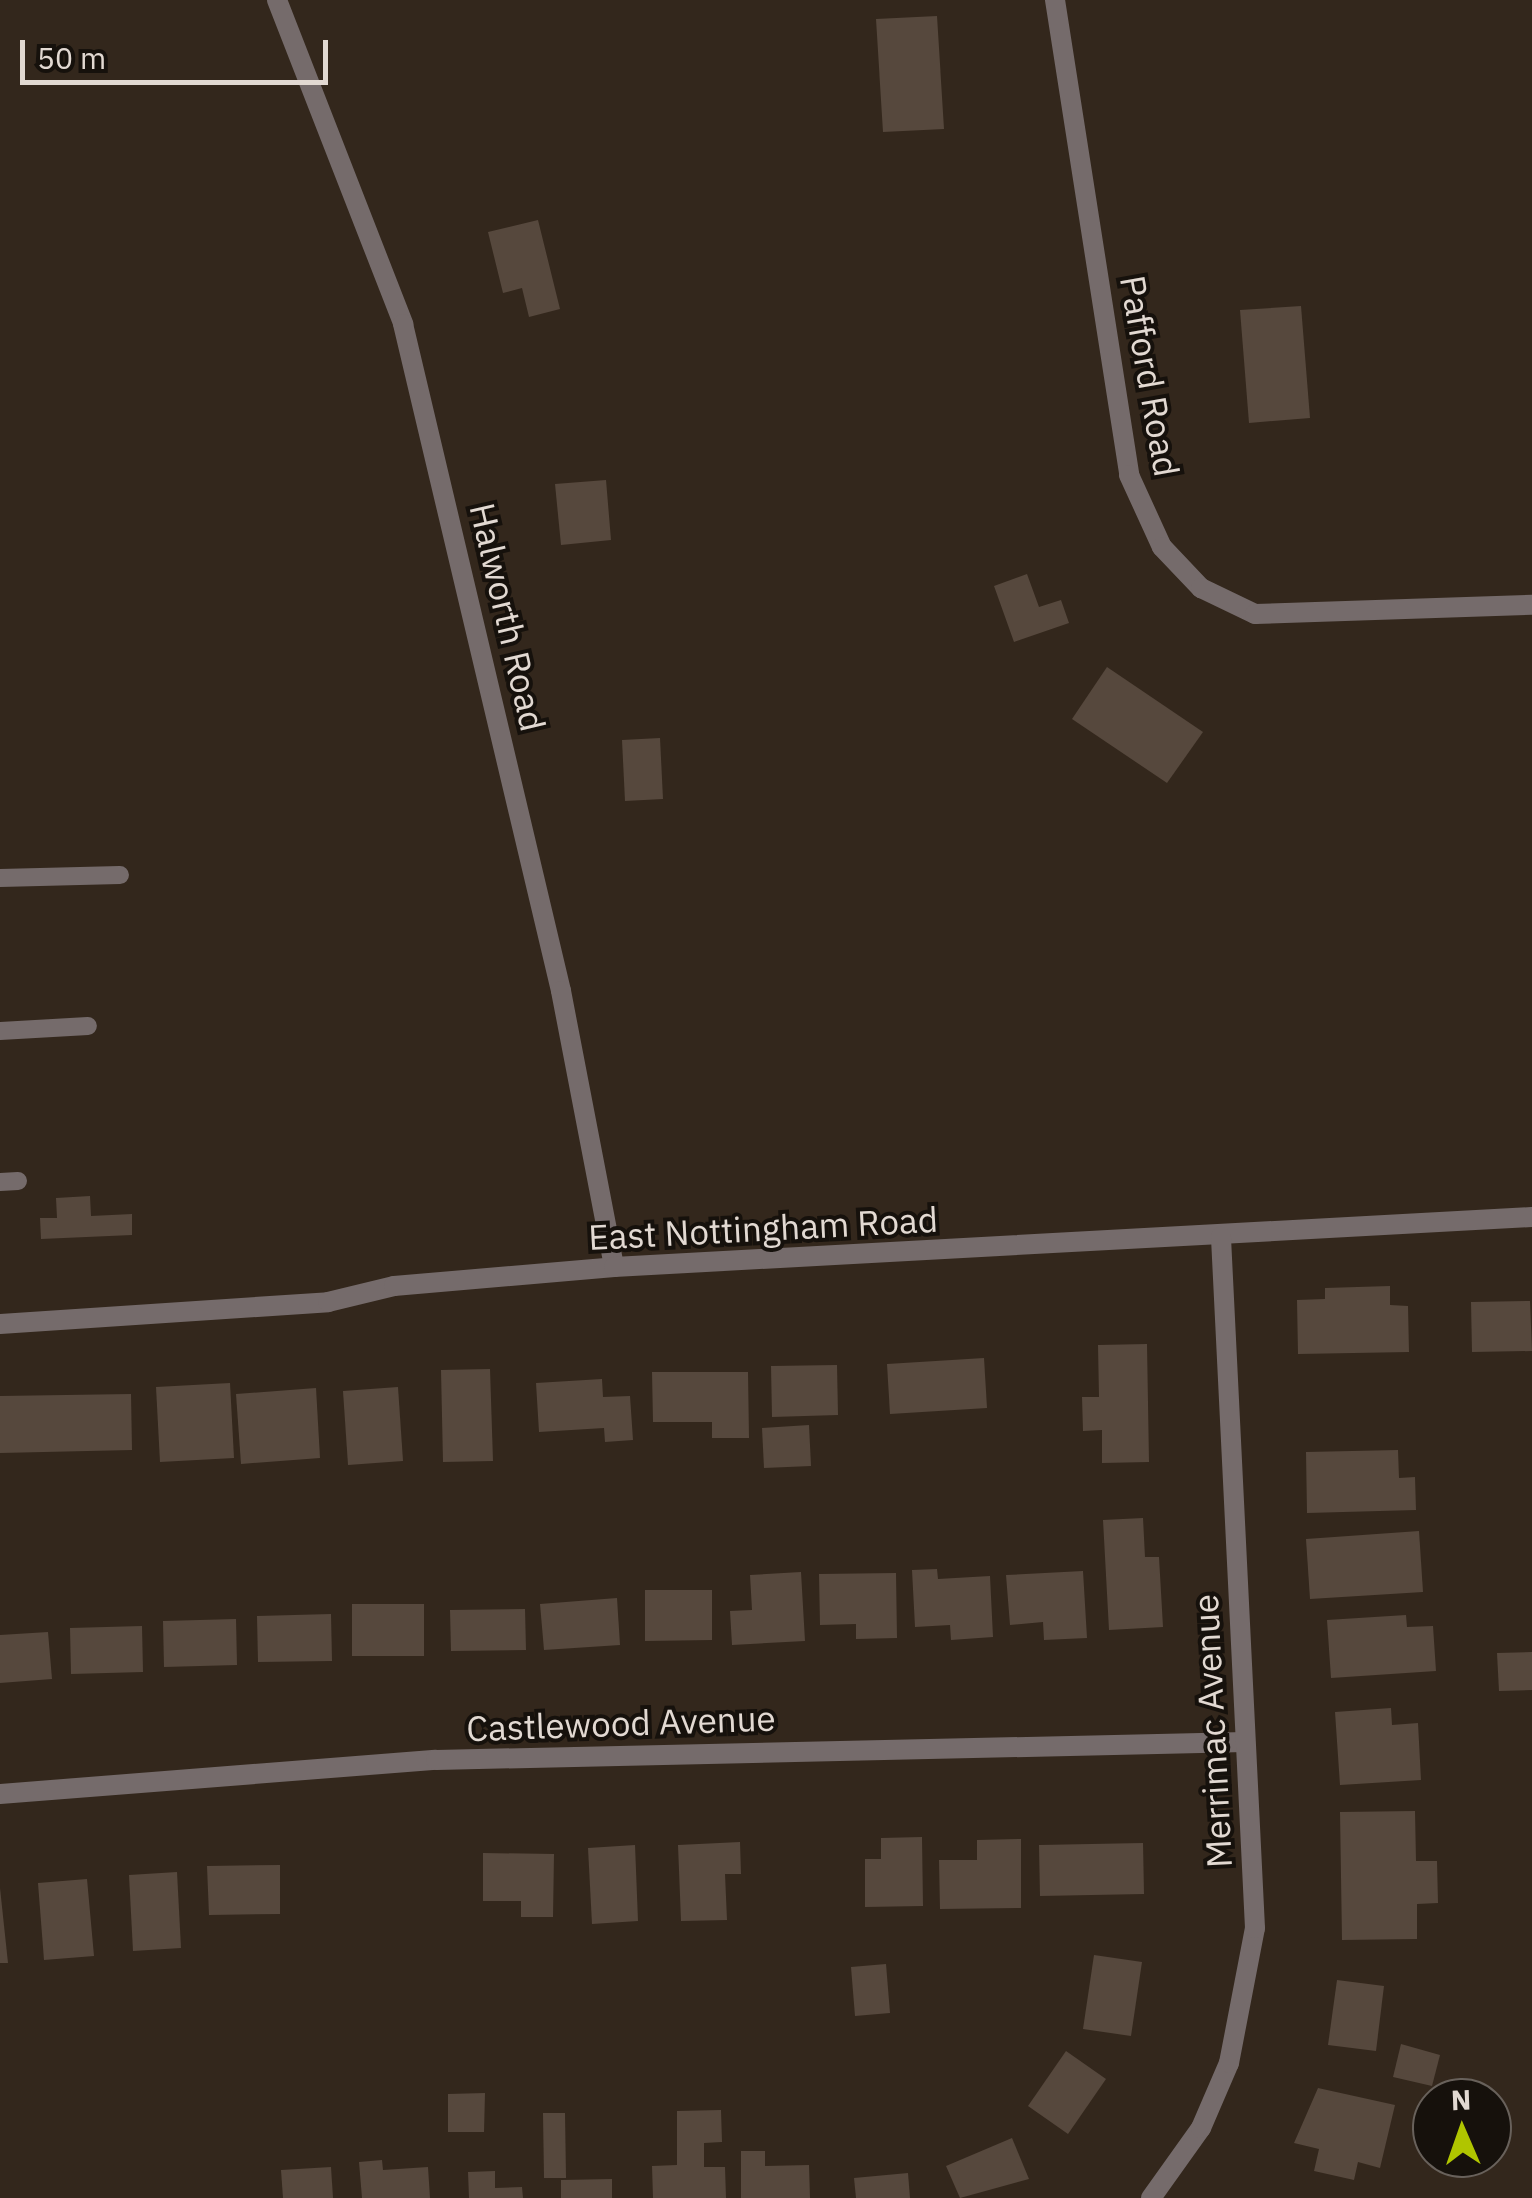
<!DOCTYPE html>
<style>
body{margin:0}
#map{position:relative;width:1532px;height:2198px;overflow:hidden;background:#33271c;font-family:"IBM Plex Sans",sans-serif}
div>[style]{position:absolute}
.building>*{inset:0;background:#56483d}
.service>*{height:18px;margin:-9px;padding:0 9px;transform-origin:9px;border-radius:9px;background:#756b6b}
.minor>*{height:20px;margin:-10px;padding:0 10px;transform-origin:10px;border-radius:10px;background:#756b6b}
span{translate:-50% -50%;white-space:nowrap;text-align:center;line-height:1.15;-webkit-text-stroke:8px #16110c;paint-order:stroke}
.street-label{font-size:35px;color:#e2d9d2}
.north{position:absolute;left:1412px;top:2078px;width:100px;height:100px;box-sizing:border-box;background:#16110c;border:2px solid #68615b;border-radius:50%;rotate:358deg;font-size:28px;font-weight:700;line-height:40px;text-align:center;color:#e2d9d2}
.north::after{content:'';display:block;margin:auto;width:35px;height:45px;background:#b0c500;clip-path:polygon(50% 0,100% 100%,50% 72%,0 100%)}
.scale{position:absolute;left:20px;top:40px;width:308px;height:45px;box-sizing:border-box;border:5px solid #e2d9d2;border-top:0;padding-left:12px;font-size:30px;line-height:35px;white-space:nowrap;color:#e2d9d2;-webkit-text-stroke:8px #16110c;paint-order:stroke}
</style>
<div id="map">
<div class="building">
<div style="clip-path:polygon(937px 16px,944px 129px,883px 132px,876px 19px)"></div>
<div style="clip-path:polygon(538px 220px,560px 309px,529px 317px,522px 288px,503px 293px,488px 232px)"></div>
<div style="clip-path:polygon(1301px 306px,1310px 418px,1249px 423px,1240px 310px)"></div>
<div style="clip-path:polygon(606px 480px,611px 540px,561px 545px,555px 484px)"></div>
<div style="clip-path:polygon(1027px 574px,1039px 607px,1061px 600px,1069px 623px,1014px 642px,994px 586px)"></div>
<div style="clip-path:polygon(1107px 667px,1203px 732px,1167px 783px,1072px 719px)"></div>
<div style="clip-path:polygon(660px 738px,663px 799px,625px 801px,622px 740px)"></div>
<div style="clip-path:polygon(90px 1196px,91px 1216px,132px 1214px,132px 1235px,41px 1239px,40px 1218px,57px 1218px,56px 1198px)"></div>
<div style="clip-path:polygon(1390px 1286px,1390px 1305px,1408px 1306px,1409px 1352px,1298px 1354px,1297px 1300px,1325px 1299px,1325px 1288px)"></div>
<div style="clip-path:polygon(1530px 1301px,1532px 1351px,1472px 1352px,1471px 1302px)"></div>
<div style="clip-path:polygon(1147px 1344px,1149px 1462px,1102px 1463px,1102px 1430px,1083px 1431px,1082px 1397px,1099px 1397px,1098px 1345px)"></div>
<div style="clip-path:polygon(984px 1358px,987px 1408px,890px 1414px,887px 1364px)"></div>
<div style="clip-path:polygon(837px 1365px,838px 1415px,772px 1417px,771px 1366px)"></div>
<div style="clip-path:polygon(490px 1369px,493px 1461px,443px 1462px,441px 1370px)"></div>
<div style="clip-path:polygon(652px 1372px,748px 1372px,749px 1438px,712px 1438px,712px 1422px,653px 1422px)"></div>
<div style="clip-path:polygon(602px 1379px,603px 1397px,630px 1396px,633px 1440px,605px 1442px,604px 1428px,539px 1432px,536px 1383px)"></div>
<div style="clip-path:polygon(230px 1383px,234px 1458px,160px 1462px,156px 1387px)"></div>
<div style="clip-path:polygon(398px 1387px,403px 1461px,348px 1465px,343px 1391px)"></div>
<div style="clip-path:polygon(316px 1388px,320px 1458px,241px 1464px,236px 1394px)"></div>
<div style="clip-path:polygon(131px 1394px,132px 1450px,0 1453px,0 1396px)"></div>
<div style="clip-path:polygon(809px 1425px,811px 1466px,764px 1468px,762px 1428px)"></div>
<div style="clip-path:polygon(1398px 1450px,1399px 1478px,1415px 1477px,1416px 1510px,1307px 1513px,1306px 1452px)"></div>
<div style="clip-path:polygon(1143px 1518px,1145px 1557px,1159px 1557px,1163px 1627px,1109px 1630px,1103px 1520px)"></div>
<div style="clip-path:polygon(1419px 1531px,1423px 1592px,1310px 1599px,1306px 1539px)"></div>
<div style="clip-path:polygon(937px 1569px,938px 1579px,990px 1576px,993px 1637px,951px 1640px,950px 1625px,915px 1627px,912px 1570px)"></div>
<div style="clip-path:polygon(1083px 1571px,1087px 1638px,1044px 1640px,1043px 1622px,1010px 1625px,1006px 1575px)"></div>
<div style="clip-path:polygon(801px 1572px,805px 1641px,732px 1645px,730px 1611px,752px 1610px,750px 1575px)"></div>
<div style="clip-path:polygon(896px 1573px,897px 1638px,856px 1639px,856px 1624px,820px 1625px,819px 1574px)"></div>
<div style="clip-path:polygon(645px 1590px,712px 1590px,712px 1640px,645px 1641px)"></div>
<div style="clip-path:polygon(617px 1598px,620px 1645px,544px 1650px,540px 1604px)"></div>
<div style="clip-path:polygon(352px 1604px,424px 1604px,424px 1656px,352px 1656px)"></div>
<div style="clip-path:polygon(525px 1609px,526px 1650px,451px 1651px,450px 1610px)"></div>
<div style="clip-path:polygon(331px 1614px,332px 1661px,258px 1662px,257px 1616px)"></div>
<div style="clip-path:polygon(1406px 1615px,1407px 1627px,1433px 1626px,1436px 1671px,1331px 1678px,1327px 1620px)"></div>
<div style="clip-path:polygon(236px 1619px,237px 1665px,164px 1667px,163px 1621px)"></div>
<div style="clip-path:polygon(142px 1626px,143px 1672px,71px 1674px,70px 1628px)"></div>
<div style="clip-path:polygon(48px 1632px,52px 1679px,0 1683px,0 1635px)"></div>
<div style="clip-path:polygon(1532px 1652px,1532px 1690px,1499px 1691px,1497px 1653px)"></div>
<div style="clip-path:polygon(1391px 1708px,1392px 1725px,1418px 1723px,1421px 1780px,1340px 1785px,1335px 1712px)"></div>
<div style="clip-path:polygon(1415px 1811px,1416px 1861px,1437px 1861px,1438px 1903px,1417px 1904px,1417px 1939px,1342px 1940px,1340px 1812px)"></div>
<div style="clip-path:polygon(922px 1837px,923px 1906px,865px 1907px,865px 1859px,881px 1859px,881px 1838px)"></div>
<div style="clip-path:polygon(1021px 1839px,1021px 1908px,940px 1909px,939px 1860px,977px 1860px,977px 1840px)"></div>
<div style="clip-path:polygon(740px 1842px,741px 1874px,725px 1874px,727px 1920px,681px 1921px,678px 1845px)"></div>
<div style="clip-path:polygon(1143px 1843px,1144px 1894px,1040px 1896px,1039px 1845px)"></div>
<div style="clip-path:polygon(635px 1845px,638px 1921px,592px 1924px,588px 1848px)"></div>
<div style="clip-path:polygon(483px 1853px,554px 1854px,553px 1917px,521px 1917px,521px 1901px,483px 1901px)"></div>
<div style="clip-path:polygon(280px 1865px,280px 1914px,209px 1915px,207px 1866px)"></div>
<div style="clip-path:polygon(177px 1872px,181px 1948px,133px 1951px,129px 1875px)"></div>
<div style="clip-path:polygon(87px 1879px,94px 1956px,44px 1960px,38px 1883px)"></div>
<div style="clip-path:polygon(0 1888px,8px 1963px,0 1963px)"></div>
<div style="clip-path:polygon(1094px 1955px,1142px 1962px,1131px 2036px,1083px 2029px)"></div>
<div style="clip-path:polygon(886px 1964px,890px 2013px,855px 2016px,851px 1967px)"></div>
<div style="clip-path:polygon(1337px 1980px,1384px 1986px,1376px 2051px,1328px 2045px)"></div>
<div style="clip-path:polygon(1401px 2044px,1440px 2055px,1432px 2086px,1393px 2077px)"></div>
<div style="clip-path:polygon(1066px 2051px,1106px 2079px,1068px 2134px,1028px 2106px)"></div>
<div style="clip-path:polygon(1318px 2088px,1395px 2105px,1380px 2168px,1358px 2162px,1354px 2180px,1314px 2171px,1319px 2149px,1294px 2143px)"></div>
<div style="clip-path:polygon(485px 2093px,484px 2132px,448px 2132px,448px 2094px)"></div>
<div style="clip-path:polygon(721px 2110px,722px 2142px,704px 2143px,704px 2167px,725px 2167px,726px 2198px,653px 2198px,652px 2166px,677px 2165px,677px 2111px)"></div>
<div style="clip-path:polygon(543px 2113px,565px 2113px,566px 2178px,544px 2178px)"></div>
<div style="clip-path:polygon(1012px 2138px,1029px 2179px,960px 2198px,946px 2166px)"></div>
<div style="clip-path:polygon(741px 2151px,765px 2151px,765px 2166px,809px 2165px,810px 2198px,741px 2198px)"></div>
<div style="clip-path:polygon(382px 2160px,383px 2170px,428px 2167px,430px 2198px,362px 2198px,359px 2162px)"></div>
<div style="clip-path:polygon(331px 2167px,333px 2198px,283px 2198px,281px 2170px)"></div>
<div style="clip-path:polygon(495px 2171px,495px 2188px,522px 2187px,523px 2198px,469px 2198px,468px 2172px)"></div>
<div style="clip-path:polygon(908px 2173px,910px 2198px,856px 2198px,854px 2178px)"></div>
<div style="clip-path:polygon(612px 2179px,612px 2198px,561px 2198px,561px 2180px)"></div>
</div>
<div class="service">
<div style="left:0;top:878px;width:120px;rotate:-1.4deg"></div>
<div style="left:0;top:1031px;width:88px;rotate:-3.3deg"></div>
<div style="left:0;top:1182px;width:18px;rotate:-3deg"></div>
</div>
<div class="minor">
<div style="left:277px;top:0;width:348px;rotate:68.7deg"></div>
<div style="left:403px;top:324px;width:685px;rotate:76.67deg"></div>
<div style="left:561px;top:991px;width:281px;rotate:79.1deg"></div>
<div style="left:1055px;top:0;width:481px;rotate:81.1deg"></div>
<div style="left:1129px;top:475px;width:79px;rotate:65.4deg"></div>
<div style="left:1162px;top:547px;width:57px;rotate:46.4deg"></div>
<div style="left:1201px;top:588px;width:60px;rotate:25.7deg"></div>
<div style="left:1255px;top:614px;width:277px;rotate:-1.9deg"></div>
<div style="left:0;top:1324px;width:329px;rotate:-3.8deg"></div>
<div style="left:328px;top:1302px;width:68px;rotate:-13.6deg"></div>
<div style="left:394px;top:1286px;width:221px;rotate:-4.9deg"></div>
<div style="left:614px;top:1267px;width:919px;rotate:-3.12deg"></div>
<div style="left:0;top:1794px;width:437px;rotate:-4.5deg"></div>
<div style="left:436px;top:1760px;width:809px;rotate:-1.27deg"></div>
<div style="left:1151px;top:2198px;width:86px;rotate:-54.5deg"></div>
<div style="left:1201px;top:2128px;width:71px;rotate:-66.7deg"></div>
<div style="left:1229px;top:2063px;width:137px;rotate:-79.1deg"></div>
<div style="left:1255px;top:1928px;width:692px;rotate:-92.82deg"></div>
</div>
<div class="street-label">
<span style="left:1150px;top:376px;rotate:80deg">Pafford Road</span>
<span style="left:508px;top:617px;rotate:77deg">Halworth Road</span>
<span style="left:763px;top:1228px;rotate:-3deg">East Nottingham Road</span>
<span style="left:621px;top:1723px;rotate:-2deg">Castlewood Avenue</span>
<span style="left:1212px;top:1731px;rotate:-93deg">Merrimac Avenue</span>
</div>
<div class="north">N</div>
<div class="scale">50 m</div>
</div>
